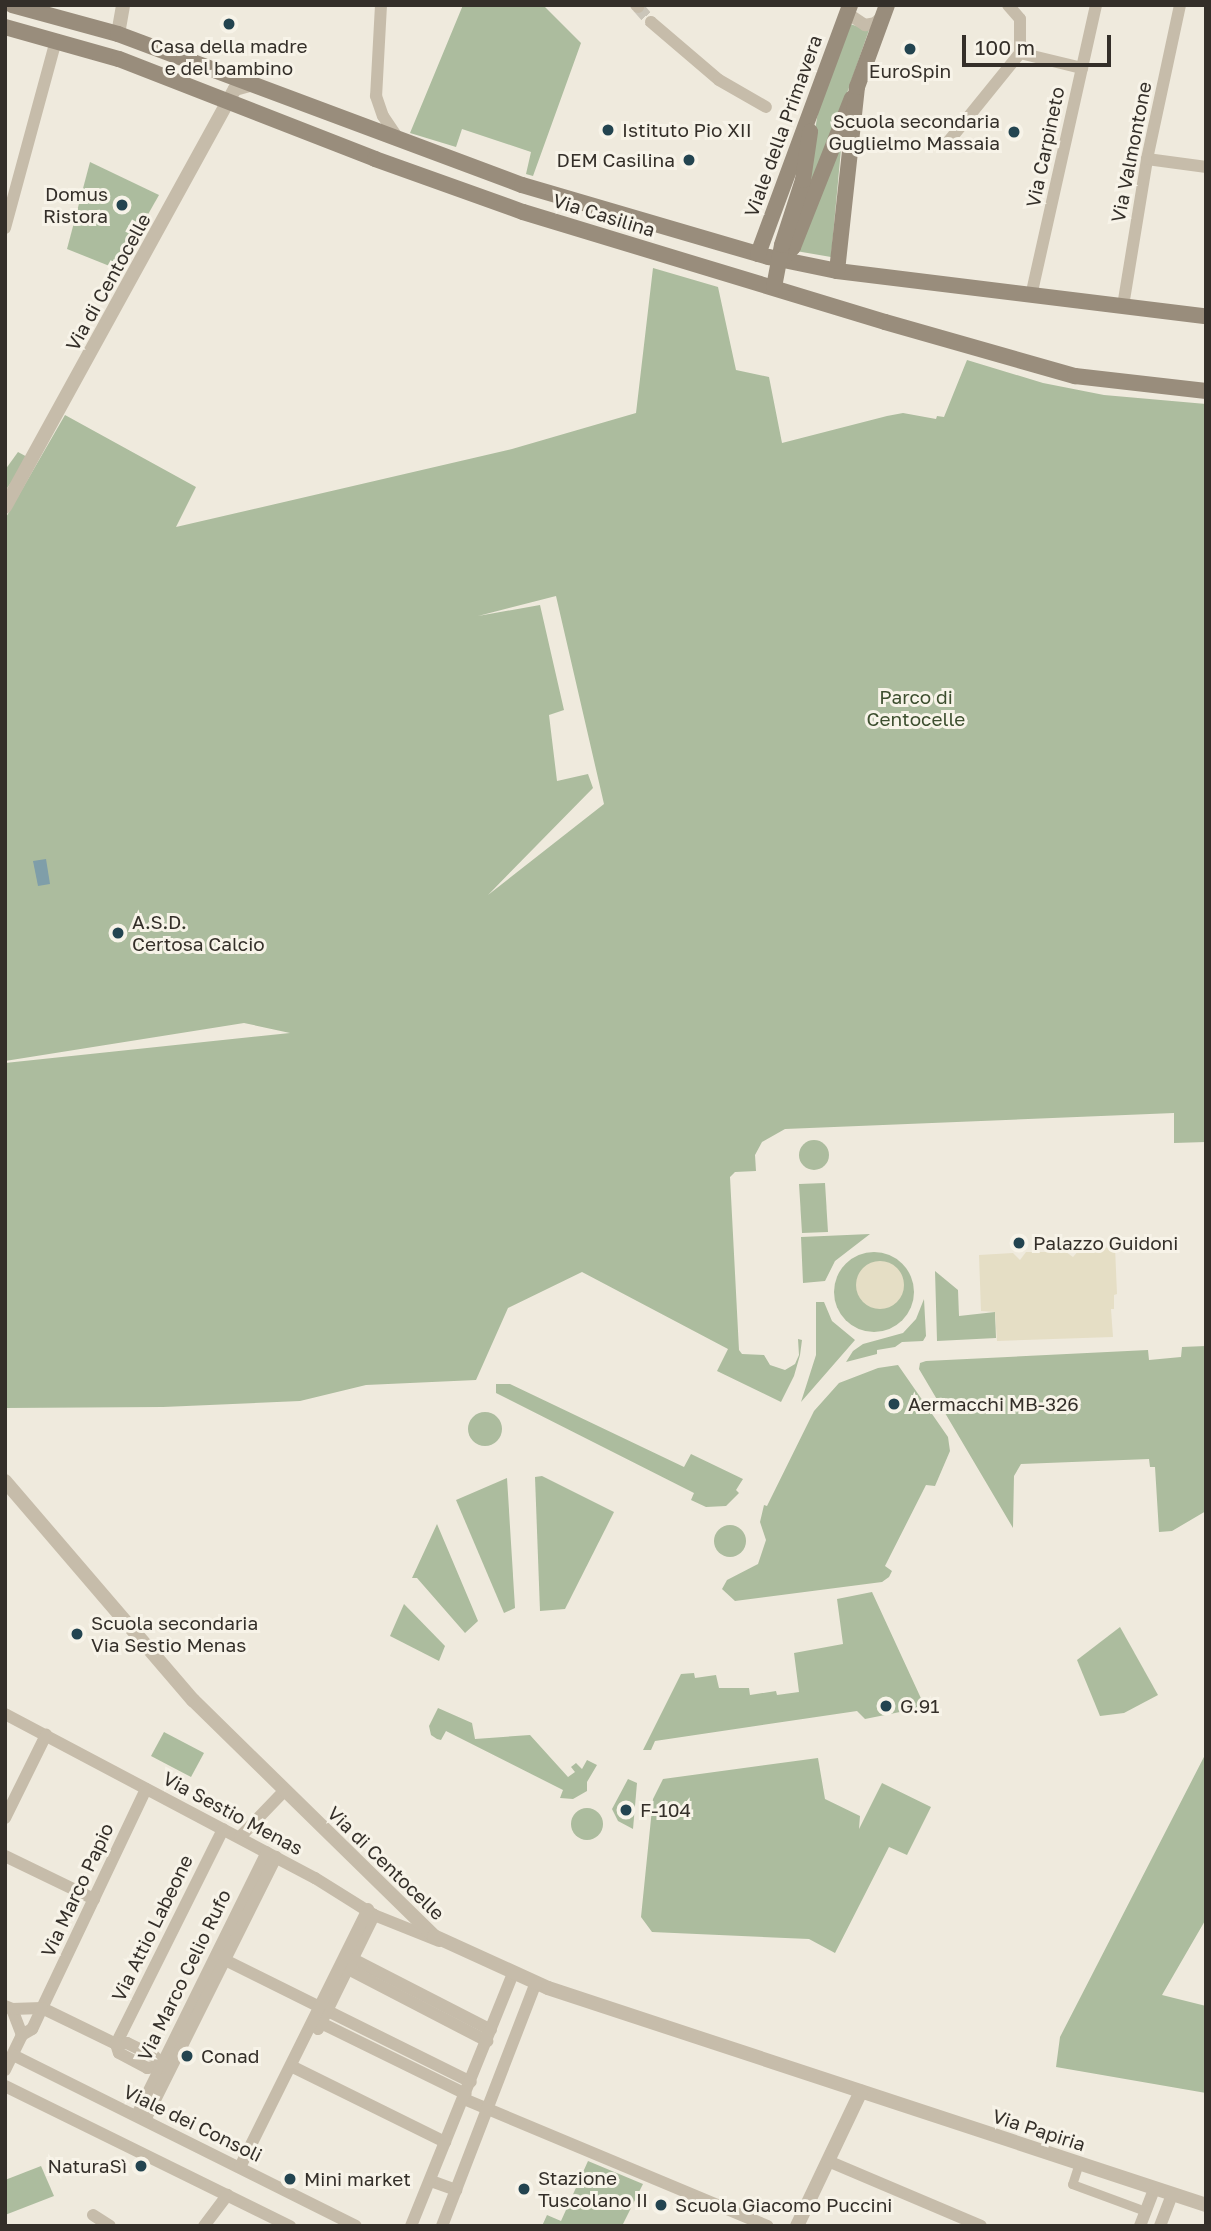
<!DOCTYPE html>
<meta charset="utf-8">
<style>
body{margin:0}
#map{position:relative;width:1211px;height:2231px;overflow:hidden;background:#efeadd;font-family:"Golos Text",sans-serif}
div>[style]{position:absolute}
.green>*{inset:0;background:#acbc9e}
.round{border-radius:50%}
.plaza>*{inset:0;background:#e5dec5}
.water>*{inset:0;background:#7f9ea9}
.minor-tunnel>*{height:12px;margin-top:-6px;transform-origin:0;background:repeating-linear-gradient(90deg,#cac5b9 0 12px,transparent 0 18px)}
.pedestrian>*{height:9px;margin:-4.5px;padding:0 4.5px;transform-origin:4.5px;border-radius:4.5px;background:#c6bcaa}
.minor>*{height:12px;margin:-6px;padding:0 6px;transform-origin:6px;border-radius:6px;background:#c6bcaa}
.tertiary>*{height:14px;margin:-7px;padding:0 7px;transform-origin:7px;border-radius:7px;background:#c6bcaa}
.secondary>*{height:16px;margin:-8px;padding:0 8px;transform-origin:8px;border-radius:8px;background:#998d7c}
.dots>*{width:19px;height:19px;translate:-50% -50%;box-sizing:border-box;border:4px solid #f7f3e8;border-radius:50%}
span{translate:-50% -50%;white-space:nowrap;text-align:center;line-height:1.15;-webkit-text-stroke:6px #f7f3e8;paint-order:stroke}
.poi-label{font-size:19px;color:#342f29}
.right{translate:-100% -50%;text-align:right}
.left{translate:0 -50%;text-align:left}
.street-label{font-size:19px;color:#342f29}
.park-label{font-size:19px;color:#3d4f2f}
.frame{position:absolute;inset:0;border:7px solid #342f29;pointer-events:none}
.scale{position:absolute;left:962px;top:35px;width:149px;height:32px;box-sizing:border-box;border:4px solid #342f29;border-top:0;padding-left:9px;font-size:21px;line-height:24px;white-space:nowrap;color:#342f29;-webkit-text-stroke:5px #f7f3e8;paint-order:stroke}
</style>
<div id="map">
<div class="green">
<div style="clip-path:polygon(463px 5px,543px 5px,581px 43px,533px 176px,526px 174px,531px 152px,462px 129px,456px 147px,410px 133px)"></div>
<div style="clip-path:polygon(850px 24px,869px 30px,838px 119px,804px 198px,818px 112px)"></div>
<div style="clip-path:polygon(843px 128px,831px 257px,796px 251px)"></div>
<div style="clip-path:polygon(90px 162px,159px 195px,117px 269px,67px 249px)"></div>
<div style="clip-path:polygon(evenodd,653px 268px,718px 287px,736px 370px,769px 377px,782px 443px,887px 416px,903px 413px,936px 419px,937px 416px,944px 417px,967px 360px,1043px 383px,1104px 395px,1206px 404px,1206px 1142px,1174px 1143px,1174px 1113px,785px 1129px,762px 1142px,755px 1155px,756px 1171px,735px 1172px,730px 1177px,739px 1350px,742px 1354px,764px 1355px,770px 1365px,785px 1370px,795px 1364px,799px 1355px,798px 1339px,802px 1340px,800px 1355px,794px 1376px,781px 1402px,717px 1371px,728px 1349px,582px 1272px,508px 1308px,476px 1380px,366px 1385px,300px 1401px,163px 1407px,5px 1408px,5px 1063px,290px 1033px,244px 1023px,5px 1061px,5px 519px,65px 415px,196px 487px,176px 527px,512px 449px,636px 413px,653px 268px,556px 596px,604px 804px,488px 895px,593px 788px,588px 774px,557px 781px,549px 715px,564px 710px,540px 605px,478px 616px,556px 596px)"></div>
<div style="clip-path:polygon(18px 452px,29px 458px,5px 491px,5px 470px)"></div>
<div class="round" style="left:799px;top:1140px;width:30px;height:30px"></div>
<div style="clip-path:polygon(825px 1183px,828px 1232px,802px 1233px,799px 1184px)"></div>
<div style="clip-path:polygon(870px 1234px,835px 1261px,825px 1281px,803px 1283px,801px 1237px)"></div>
<div class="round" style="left:834px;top:1252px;width:80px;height:80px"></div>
<div style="clip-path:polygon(935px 1271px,958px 1290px,959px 1316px,995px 1312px,996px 1338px,937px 1341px)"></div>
<div style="clip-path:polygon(924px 1299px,926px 1336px,923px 1341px,902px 1342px,895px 1347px,877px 1350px,877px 1354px,846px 1362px,853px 1351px,863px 1344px,903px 1333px,916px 1319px)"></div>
<div style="clip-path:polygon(816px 1302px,824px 1302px,832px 1321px,855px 1340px,801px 1402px,816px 1355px)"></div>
<div style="clip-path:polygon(1206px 1346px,1206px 1511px,1172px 1531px,1159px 1532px,1155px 1467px,1150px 1467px,1149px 1459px,1021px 1464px,1014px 1476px,1013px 1528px,919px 1369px,920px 1363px,926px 1361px,1148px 1350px,1149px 1360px,1181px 1357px,1182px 1347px)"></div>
<div style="clip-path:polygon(898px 1365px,948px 1437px,950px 1451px,935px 1486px,926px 1485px,885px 1566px,892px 1571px,889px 1577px,882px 1582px,735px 1601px,722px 1589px,727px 1580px,758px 1564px,766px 1540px,760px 1522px,764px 1505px,767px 1506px,814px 1411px,839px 1383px,878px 1368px)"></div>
<div style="clip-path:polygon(496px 1384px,510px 1384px,684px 1467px,691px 1454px,743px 1479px,736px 1490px,739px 1493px,726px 1506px,706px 1507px,691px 1500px,694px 1493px,496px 1393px)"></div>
<div class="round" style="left:468px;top:1412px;width:34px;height:34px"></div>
<div style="clip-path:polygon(542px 1476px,614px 1512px,565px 1609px,540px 1611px,535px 1477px)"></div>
<div style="clip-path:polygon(507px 1478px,515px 1608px,504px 1613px,456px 1500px)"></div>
<div style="clip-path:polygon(437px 1524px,478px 1621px,465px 1633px,417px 1578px,412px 1578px)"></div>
<div class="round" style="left:714px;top:1525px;width:32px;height:32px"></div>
<div style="clip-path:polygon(872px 1592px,925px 1707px,865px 1719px,857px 1711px,655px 1741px,651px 1750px,643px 1750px,681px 1674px,694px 1673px,695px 1678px,716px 1675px,719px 1688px,749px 1688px,750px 1695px,776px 1691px,777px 1695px,799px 1692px,794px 1653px,843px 1644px,837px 1599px)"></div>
<div style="clip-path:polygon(404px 1604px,445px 1646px,439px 1661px,390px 1636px)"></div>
<div style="clip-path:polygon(1120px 1627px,1158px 1695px,1124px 1713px,1100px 1716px,1077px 1660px)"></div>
<div style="clip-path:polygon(438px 1708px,472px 1723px,475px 1739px,530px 1735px,568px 1777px,575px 1772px,571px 1767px,576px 1763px,582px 1769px,587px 1760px,597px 1765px,587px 1782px,587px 1791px,573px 1799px,560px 1798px,563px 1790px,446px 1731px,441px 1740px,437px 1739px,431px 1735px,429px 1726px)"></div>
<div style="clip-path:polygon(164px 1732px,204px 1753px,191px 1777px,151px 1756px)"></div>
<div style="clip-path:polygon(1206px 1753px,1206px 1919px,1162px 1995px,1206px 2006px,1206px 2093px,1056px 2067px,1060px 2037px)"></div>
<div style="clip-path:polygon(818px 1758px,825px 1799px,860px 1816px,859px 1829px,882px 1783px,931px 1807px,907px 1855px,889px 1847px,835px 1953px,809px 1939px,652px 1932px,641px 1917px,653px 1799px,663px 1779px)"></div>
<div style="clip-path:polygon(628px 1779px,637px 1783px,633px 1829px,618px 1821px,612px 1809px)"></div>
<div class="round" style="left:571px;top:1808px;width:32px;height:32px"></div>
<div style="clip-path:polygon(588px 2161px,643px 2184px,622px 2226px,542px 2226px,547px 2215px,561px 2221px)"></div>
<div style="clip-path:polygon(41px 2166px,54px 2196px,5px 2215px,5px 2180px)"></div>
</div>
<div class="plaza">
<div style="clip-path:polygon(1115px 1247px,1117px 1294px,1114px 1295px,1114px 1309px,1111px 1309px,1113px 1337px,997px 1341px,995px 1312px,981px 1311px,979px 1255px,1013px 1253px,1020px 1260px,1026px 1252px,1066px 1252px,1073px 1257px,1080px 1249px)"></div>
<div class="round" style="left:856px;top:1261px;width:48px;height:48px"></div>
</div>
<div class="water">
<div style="clip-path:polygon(46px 859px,50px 884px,38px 886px,33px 861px)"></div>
</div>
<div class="minor-tunnel">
<div style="left:638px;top:7px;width:20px;rotate:49deg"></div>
</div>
<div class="pedestrian">
<div style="left:1079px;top:2163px;width:22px;rotate:108deg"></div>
<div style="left:1072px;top:2184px;width:78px;rotate:20.3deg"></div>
</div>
<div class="minor">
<div style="left:381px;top:5px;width:91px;rotate:93.1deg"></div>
<div style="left:376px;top:96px;width:21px;rotate:71deg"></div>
<div style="left:383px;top:116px;width:29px;rotate:56deg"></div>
<div style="left:636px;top:5px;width:3px;rotate:45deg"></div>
<div style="left:1008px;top:5px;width:18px;rotate:49deg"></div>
<div style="left:1020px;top:19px;width:34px;rotate:90deg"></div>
<div style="left:847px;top:13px;width:22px;rotate:34deg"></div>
<div style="left:865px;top:25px;width:10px;rotate:-11deg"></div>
<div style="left:875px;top:23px;width:12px;rotate:-42deg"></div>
<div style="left:651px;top:22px;width:89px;rotate:40.5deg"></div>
<div style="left:719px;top:80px;width:54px;rotate:29.9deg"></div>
<div style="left:1020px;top:53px;width:64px;rotate:13.6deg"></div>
<div style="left:948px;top:142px;width:114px;rotate:-51deg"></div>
<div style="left:1147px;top:159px;width:60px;rotate:7.7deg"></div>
<div style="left:5px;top:228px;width:195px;rotate:-74.8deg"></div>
<div style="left:1031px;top:296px;width:298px;rotate:-77.4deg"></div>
<div style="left:1123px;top:306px;width:149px;rotate:-80.7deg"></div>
<div style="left:1147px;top:159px;width:157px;rotate:-77.9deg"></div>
<div style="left:5px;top:1714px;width:351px;rotate:27.9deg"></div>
<div style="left:315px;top:1878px;width:70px;rotate:32.1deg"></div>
<div style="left:374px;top:1915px;width:70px;rotate:21.8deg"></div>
<div style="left:146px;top:1789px;width:242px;rotate:115.4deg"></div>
<div style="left:42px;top:2008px;width:82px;rotate:25.9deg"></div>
<div style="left:116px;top:2044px;width:9px;rotate:72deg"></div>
<div style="left:119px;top:2053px;width:32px;rotate:28deg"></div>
<div style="left:147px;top:2068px;width:14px;rotate:-8deg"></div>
<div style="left:5px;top:1818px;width:93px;rotate:-63.7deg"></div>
<div style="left:240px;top:1837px;width:65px;rotate:-46.2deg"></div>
<div style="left:5px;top:1856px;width:99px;rotate:25.8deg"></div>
<div style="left:219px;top:1957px;width:281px;rotate:26.4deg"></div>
<div style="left:353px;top:1959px;width:155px;rotate:27.2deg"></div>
<div style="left:348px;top:1969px;width:157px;rotate:27.4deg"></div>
<div style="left:5px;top:2006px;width:8px;rotate:23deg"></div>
<div style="left:12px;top:2009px;width:28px;rotate:69deg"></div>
<div style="left:22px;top:2035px;width:39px;rotate:116deg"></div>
<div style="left:12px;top:2009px;width:30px;rotate:-2deg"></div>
<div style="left:42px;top:2008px;width:23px;rotate:115deg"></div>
<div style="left:32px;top:2029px;width:12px;rotate:149deg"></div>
<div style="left:321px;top:2023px;width:161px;rotate:26.1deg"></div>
<div style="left:318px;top:2029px;width:127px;rotate:-63.8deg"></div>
<div style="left:116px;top:2044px;width:240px;rotate:-63.5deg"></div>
<div style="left:116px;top:2044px;width:11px;rotate:-5deg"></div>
<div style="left:127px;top:2043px;width:30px;rotate:26deg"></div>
<div style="left:154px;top:2056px;width:17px;rotate:45deg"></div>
<div style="left:13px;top:2055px;width:383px;rotate:26.5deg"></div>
<div style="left:291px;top:2066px;width:172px;rotate:26.3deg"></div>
<div style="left:5px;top:2086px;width:318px;rotate:26.2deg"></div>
<div style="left:464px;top:2099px;width:329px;rotate:22.7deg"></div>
<div style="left:137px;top:2115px;width:293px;rotate:-63.7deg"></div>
<div style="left:145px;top:2120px;width:294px;rotate:-63.5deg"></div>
<div style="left:828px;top:2161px;width:166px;rotate:23deg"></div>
<div style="left:240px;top:2167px;width:288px;rotate:-63.6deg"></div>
<div style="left:431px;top:2181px;width:27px;rotate:20deg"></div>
<div style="left:93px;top:2215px;width:20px;rotate:33deg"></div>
<div style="left:204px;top:2226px;width:39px;rotate:-53deg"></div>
<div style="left:411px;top:2226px;width:272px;rotate:-68deg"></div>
<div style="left:442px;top:2226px;width:261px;rotate:-68.9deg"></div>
<div style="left:1140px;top:2226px;width:40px;rotate:-69deg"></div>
<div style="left:1160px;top:2226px;width:34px;rotate:-69deg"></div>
</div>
<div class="tertiary">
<div style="left:118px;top:34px;width:29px;rotate:-80deg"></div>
<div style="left:5px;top:507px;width:477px;rotate:-61.2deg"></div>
<div style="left:235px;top:89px;width:16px;rotate:-15deg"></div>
<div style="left:5px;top:1481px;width:289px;rotate:49.4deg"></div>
<div style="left:193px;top:1700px;width:337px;rotate:44.4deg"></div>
<div style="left:434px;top:1936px;width:125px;rotate:24.5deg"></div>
<div style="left:548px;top:1988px;width:693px;rotate:18.25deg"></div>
<div style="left:797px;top:2226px;width:149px;rotate:-64.6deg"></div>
</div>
<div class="secondary">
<div style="left:12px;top:5px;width:110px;rotate:15.3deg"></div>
<div style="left:118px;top:34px;width:431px;rotate:20.5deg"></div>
<div style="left:522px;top:185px;width:257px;rotate:16.3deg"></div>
<div style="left:769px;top:257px;width:69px;rotate:11.6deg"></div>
<div style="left:837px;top:271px;width:372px;rotate:7deg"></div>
<div style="left:5px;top:27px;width:118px;rotate:15.7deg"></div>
<div style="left:119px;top:59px;width:275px;rotate:21.3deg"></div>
<div style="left:375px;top:159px;width:157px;rotate:19.7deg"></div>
<div style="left:523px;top:212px;width:378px;rotate:16.9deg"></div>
<div style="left:885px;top:322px;width:198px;rotate:15.9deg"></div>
<div style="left:1075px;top:376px;width:132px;rotate:6.5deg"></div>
<div style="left:758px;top:254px;width:265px;rotate:-69.7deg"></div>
<div style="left:782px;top:260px;width:17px;rotate:-50deg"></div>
<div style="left:793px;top:247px;width:160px;rotate:-68.4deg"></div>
<div style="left:837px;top:271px;width:185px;rotate:-83.8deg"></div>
<div style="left:857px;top:87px;width:87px;rotate:-69.9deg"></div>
<div style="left:774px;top:287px;width:43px;rotate:-79.2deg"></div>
<div style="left:782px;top:245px;width:68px;rotate:-72.1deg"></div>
<div style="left:803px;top:180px;width:49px;rotate:-81.7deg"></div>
</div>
<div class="dots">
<div style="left:229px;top:24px;background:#234450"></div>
<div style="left:910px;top:49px;background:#234450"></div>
<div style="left:608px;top:130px;background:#234450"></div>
<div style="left:1014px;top:132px;background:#234450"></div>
<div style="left:689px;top:160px;background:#234450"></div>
<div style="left:122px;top:205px;background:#234450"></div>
<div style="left:118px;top:933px;background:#234450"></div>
<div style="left:1019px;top:1243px;background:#234450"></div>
<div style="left:894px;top:1404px;background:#234450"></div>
<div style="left:77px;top:1634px;background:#234450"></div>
<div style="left:886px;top:1706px;background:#234450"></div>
<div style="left:626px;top:1810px;background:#234450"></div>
<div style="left:187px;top:2056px;background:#234450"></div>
<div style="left:141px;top:2166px;background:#234450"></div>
<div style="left:290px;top:2179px;background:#234450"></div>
<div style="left:524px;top:2189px;background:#234450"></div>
<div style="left:661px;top:2205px;background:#234450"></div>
</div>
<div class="poi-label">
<span style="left:229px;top:57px">Casa della madre<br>e del bambino</span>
<span style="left:910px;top:71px">EuroSpin</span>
<span class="right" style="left:1000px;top:132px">Scuola secondaria<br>Guglielmo Massaia</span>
<span class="left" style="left:622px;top:130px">Istituto Pio XII</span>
<span class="right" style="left:675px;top:160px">DEM Casilina</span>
<span class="right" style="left:108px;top:205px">Domus<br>Ristora</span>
<span class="left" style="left:132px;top:933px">A.S.D.<br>Certosa Calcio</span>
<span class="left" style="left:1033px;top:1243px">Palazzo Guidoni</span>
<span class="left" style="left:908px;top:1404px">Aermacchi MB-326</span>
<span class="left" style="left:91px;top:1634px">Scuola secondaria<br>Via Sestio Menas</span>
<span class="left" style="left:900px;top:1706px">G.91</span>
<span class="left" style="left:640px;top:1810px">F-104</span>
<span class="left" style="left:201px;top:2056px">Conad</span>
<span class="right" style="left:127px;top:2166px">NaturaSì</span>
<span class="left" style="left:538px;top:2189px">Stazione<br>Tuscolano II</span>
<span class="left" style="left:304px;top:2179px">Mini market</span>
<span class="left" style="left:675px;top:2205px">Scuola Giacomo Puccini</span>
</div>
<div class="street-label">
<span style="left:783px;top:126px;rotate:-70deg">Viale della Primavera</span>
<span style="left:1045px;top:147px;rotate:-78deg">Via Carpineto</span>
<span style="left:1131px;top:152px;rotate:-79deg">Via Valmontone</span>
<span style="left:604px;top:215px;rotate:17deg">Via Casilina</span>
<span style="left:108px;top:282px;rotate:-61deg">Via di Centocelle</span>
<span style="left:233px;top:1813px;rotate:28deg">Via Sestio Menas</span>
<span style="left:386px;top:1863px;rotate:44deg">Via di Centocelle</span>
<span style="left:77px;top:1890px;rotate:-65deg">Via Marco Papio</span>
<span style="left:152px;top:1928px;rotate:-64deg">Via Attio Labeone</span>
<span style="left:184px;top:1975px;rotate:-64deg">Via Marco Celio Rufo</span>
<span style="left:193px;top:2123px;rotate:26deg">Viale dei Consoli</span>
<span style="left:1039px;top:2130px;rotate:18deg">Via Papiria</span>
</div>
<div class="park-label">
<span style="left:916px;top:708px">Parco di<br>Centocelle</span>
</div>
<div class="frame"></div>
<div class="scale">100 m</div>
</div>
